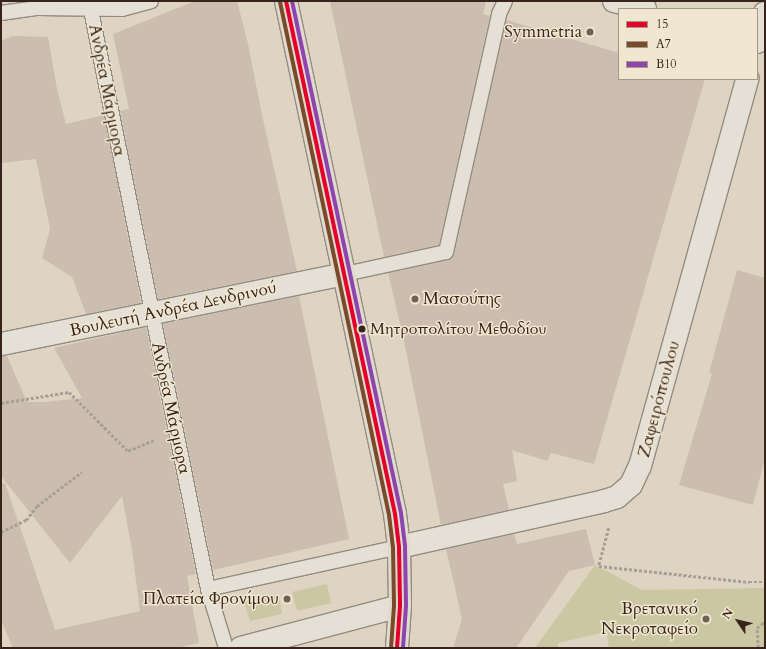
<!DOCTYPE html>
<meta charset="utf-8">
<style>
body{margin:0}
#map{position:relative;width:766px;height:649px;overflow:hidden;background:#ded4c1;font-family:Cardo,serif}
div>[style]{position:absolute}
.green>*{inset:0;background:#cbc7a3}
.building>*{inset:0;background:#cbbdaf}
.path>*{height:2.5px;margin-top:-1.25px;transform-origin:0;background:repeating-linear-gradient(90deg,#a6a098 0 3px,transparent 0 5px)}
.roads{filter:drop-shadow(1px 0 #948c81) drop-shadow(-1px 0 #948c81) drop-shadow(0 1px #948c81) drop-shadow(0 -1px #948c81)}
.service>*{height:14px;margin:-7px;padding:0 7px;transform-origin:7px;border-radius:7px;background:#e5e0d6}
.minor>*{height:22px;margin:-11px;padding:0 11px;transform-origin:11px;border-radius:11px;background:#e5e0d6}
.tertiary>*{height:22px;margin:-11px;padding:0 11px;transform-origin:11px;border-radius:11px;background:#e5e0d6}
.primary>*{height:22px;margin:-11px;padding:0 11px;transform-origin:11px;border-radius:11px;background:#e1dbcf}
.bus-1>*{height:4px;margin:-2px;padding:0 2px;transform-origin:2px;border-radius:2px;background:#e4002b}
.bus-2>*{height:4px;margin:-2px;padding:0 2px;transform-origin:2px;border-radius:2px;background:#7a4b2a}
.bus-3>*{height:4px;margin:-2px;padding:0 2px;transform-origin:2px;border-radius:2px;background:#8e44ad}
.dots>*{width:11px;height:11px;translate:-50% -50%;box-sizing:border-box;border:2px solid #f1e6cf;border-radius:50%}
span{translate:-50% -50%;white-space:nowrap;text-align:center;line-height:1.15;-webkit-text-stroke:3px #f1e6cf;paint-order:stroke}
.bus-label{font-size:16px;color:#36231b}
.left{translate:0 -50%;text-align:left}
.poi-label{font-size:17px;color:#36231b}
.right{translate:-100% -50%;text-align:right}
.street-label{font-size:17px;color:#36231b}
.frame{position:absolute;inset:0;border:2px solid #36231b;pointer-events:none}
.legend{position:absolute;left:618px;top:8px;width:140px;height:72px;box-sizing:border-box;background:#f1e6cf;border:1px solid #a69887;margin:0;padding:5px 7px;list-style:none;font-size:12px;color:#36231b}
.legend li{display:flex;align-items:center;gap:8px;height:20px}
.legend b{width:20px;border:1px solid #a69887}
.north{position:absolute;left:718px;top:601px;width:40px;height:40px;-webkit-text-stroke:3px #f1e6cf;paint-order:stroke;rotate:305deg;font-size:11px;font-weight:700;line-height:16px;text-align:center;color:#36231b}
.north::after{content:'';display:block;margin:auto;width:14px;height:18px;background:#36231b;clip-path:polygon(50% 0,100% 100%,50% 72%,0 100%)}
</style>
<div id="map">
<div class="green">
<div style="clip-path:polygon(595px 565px,642px 590px,765px 588px,765px 648px,609px 648px,606px 632px,558px 643px,558px 648px,535px 648px)"></div>
<div style="clip-path:polygon(327px 584px,331px 603px,297px 611px,292px 592px)"></div>
<div style="clip-path:polygon(279px 595px,282px 614px,250px 621px,244px 601px)"></div>
</div>
<div class="building">
<div style="clip-path:polygon(195px 1px,237px 1px,248px 44px,262px 115px,297px 271px,158px 299px,120px 111px,129px 109px,113px 34px)"></div>
<div style="clip-path:polygon(330px 1px,486px 1px,483px 14px,490px 16px,439px 245px,384px 257px)"></div>
<div style="clip-path:polygon(506px 20px,619px 53px,619px 79px,705px 79px,594px 464px,551px 453px,547px 461px,512px 450px,517px 481px,503px 484px,509px 510px,441px 525px,403px 336px,388px 273px,448px 260px,454px 254px)"></div>
<div style="clip-path:polygon(13px 36px,48px 37px,57px 89px,66px 124px,104px 115px,141px 303px,86px 314px,72px 277px,42px 258px,50px 229px,36px 159px,1px 163px,1px 41px)"></div>
<div style="clip-path:polygon(737px 270px,765px 278px,765px 458px,753px 505px,679px 485px,712px 374px,709px 373px)"></div>
<div style="clip-path:polygon(299px 296px,349px 539px,213px 570px,163px 324px)"></div>
<div style="clip-path:polygon(146px 327px,196px 574px,187px 576px,199px 643px,177px 648px,13px 648px,1px 620px,1px 484px,5px 483px,55px 630px,140px 611px,132px 550px,122px 496px,70px 563px,1px 476px,1px 356px,7px 356px,27px 402px,45px 402px,82px 398px,54px 348px)"></div>
<div style="clip-path:polygon(586px 529px,595px 565px,569px 571px,516px 648px,453px 648px,462px 619px,446px 549px,514px 534px,517px 544px)"></div>
</div>
<div class="path">
<div style="left:1px;top:403px;width:69px;rotate:-9.2deg"></div>
<div style="left:69px;top:392px;width:83px;rotate:45deg"></div>
<div style="left:128px;top:451px;width:28px;rotate:-23deg"></div>
<div style="left:609px;top:528px;width:39px;rotate:105deg"></div>
<div style="left:599px;top:566px;width:151px;rotate:6.1deg"></div>
<div style="left:749px;top:582px;width:16px"></div>
<div style="left:1px;top:532px;width:28px;rotate:-26deg"></div>
<div style="left:26px;top:520px;width:18px;rotate:-52deg"></div>
<div style="left:37px;top:506px;width:56px;rotate:-37.1deg"></div>
<div style="left:758px;top:648px;width:20px;rotate:-93deg"></div>
<div style="left:757px;top:628px;width:8px;rotate:-40deg"></div>
<div style="left:763px;top:623px;width:2px"></div>
</div>
<div class="roads">
<div class="service">
<div style="left:91px;top:10px;width:591px;rotate:78.58deg"></div>
<div style="left:208px;top:589px;width:62px;rotate:73deg"></div>
<div style="left:1px;top:13px;width:37px;rotate:-8deg"></div>
<div style="left:38px;top:8px;width:84px;rotate:0.7deg"></div>
<div style="left:122px;top:9px;width:30px;rotate:-15deg"></div>
<div style="left:345px;top:274px;width:103px;rotate:-12.3deg"></div>
<div style="left:446px;top:252px;width:244px;rotate:-77.4deg"></div>
<div style="left:499px;top:14px;width:14px;rotate:-65deg"></div>
<div style="left:208px;top:589px;width:196px;rotate:-12.4deg"></div>
</div>
<div class="minor">
<div style="left:757px;top:42px;width:30px;rotate:-75deg"></div>
<div style="left:1px;top:344px;width:351px;rotate:-11.5deg"></div>
<div style="left:399px;top:547px;width:210px;rotate:-12.6deg"></div>
<div style="left:604px;top:501px;width:14px;rotate:-17deg"></div>
<div style="left:617px;top:497px;width:18px;rotate:-41deg"></div>
<div style="left:631px;top:485px;width:21px;rotate:-65deg"></div>
<div style="left:640px;top:466px;width:402px;rotate:-74.5deg"></div>
<div style="left:241px;top:648px;width:164px;rotate:-14.8deg"></div>
</div>
<div class="tertiary">
<div style="left:614px;top:1px;width:32px;rotate:14deg"></div>
<div style="left:757px;top:38px;width:8px;rotate:14deg"></div>
</div>
<div class="primary">
<div style="left:286px;top:1px;width:524px;rotate:78deg"></div>
<div style="left:395px;top:514px;width:33px;rotate:83deg"></div>
<div style="left:399px;top:547px;width:59px;rotate:89deg"></div>
<div style="left:400px;top:606px;width:42px;rotate:94.1deg"></div>
</div>
</div>
<div class="bus-1">
<div style="left:286px;top:1px;width:524px;rotate:78deg"></div>
<div style="left:395px;top:514px;width:33px;rotate:83deg"></div>
<div style="left:399px;top:547px;width:59px;rotate:89deg"></div>
<div style="left:400px;top:606px;width:42px;rotate:94.1deg"></div>
</div>
<div class="bus-2">
<div style="left:280px;top:2px;width:524px;rotate:78deg"></div>
<div style="left:389px;top:515px;width:32px;rotate:83deg"></div>
<div style="left:393px;top:547px;width:59px;rotate:89deg"></div>
<div style="left:394px;top:606px;width:42px;rotate:94.1deg"></div>
</div>
<div class="bus-3">
<div style="left:292px;top:1px;width:523px;rotate:77.98deg"></div>
<div style="left:401px;top:513px;width:34px;rotate:83deg"></div>
<div style="left:405px;top:547px;width:59px;rotate:89deg"></div>
<div style="left:406px;top:606px;width:42px;rotate:94.1deg"></div>
</div>
<div class="dots">
<div style="left:590px;top:32px;background:#716155"></div>
<div style="left:415px;top:299px;background:#716155"></div>
<div style="left:362px;top:329px;background:#36231b"></div>
<div style="left:287px;top:599px;background:#716155"></div>
<div style="left:706px;top:619px;background:#716155"></div>
</div>
<div class="bus-label">
<span class="left" style="left:370px;top:329px">Μητροπολίτου Μεθοδίου</span>
</div>
<div class="poi-label">
<span class="right" style="left:582px;top:32px">Symmetria</span>
<span class="left" style="left:423px;top:299px">Μασούτης</span>
<span class="right" style="left:279px;top:599px">Πλατεία Φρονίμου</span>
<span class="right" style="left:698px;top:619px">Βρετανικό<br>Νεκροταφείο</span>
</div>
<div class="street-label">
<span style="left:107px;top:90px;rotate:79deg">Ανδρέα Μάρμορα</span>
<span style="left:173px;top:309px;rotate:-12deg">Βουλευτή Ανδρέα Δενδρινού</span>
<span style="left:659px;top:399px;rotate:-75deg">Ζαφειρόπουλου</span>
<span style="left:171px;top:408px;rotate:78deg">Ανδρέα Μάρμορα</span>
</div>
<div class="frame"></div>
<ul class="legend">
<li><b style="height:5px;background:#e4002b"></b>15</li>
<li><b style="height:5px;background:#7a4b2a"></b>A7</li>
<li><b style="height:5px;background:#8e44ad"></b>B10</li>
</ul>
<div class="north">N</div>
</div>
